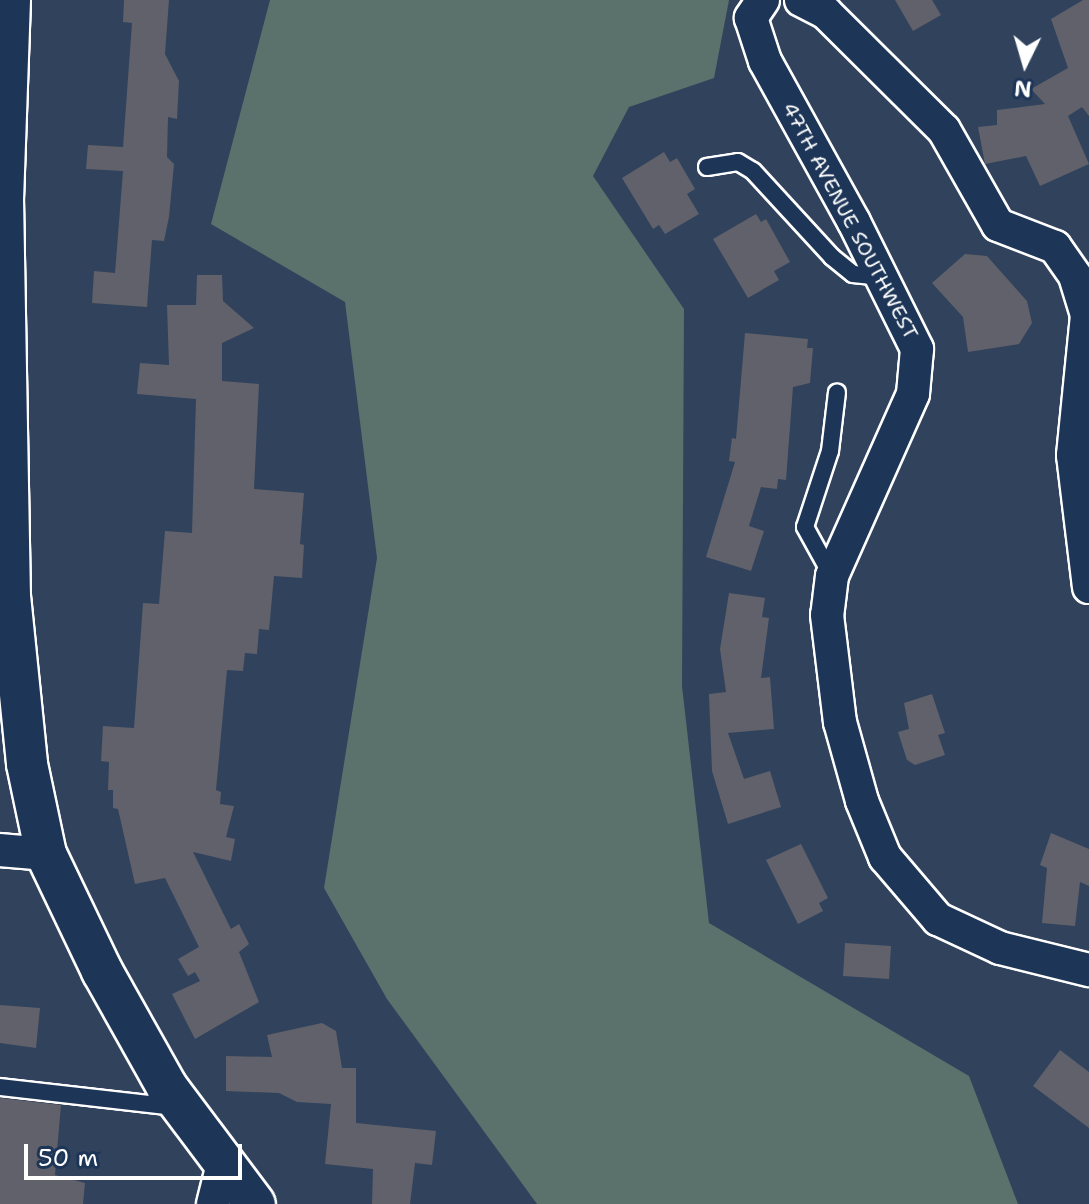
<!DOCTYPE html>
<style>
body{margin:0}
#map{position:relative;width:1089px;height:1204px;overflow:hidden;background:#31425d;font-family:"Shantell Sans",sans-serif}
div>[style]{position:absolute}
.green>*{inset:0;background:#5b716c}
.building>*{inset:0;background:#60616a}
.roads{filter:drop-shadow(2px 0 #fff) drop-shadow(-2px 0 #fff) drop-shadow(0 2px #fff) drop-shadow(0 -2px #fff)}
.service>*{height:16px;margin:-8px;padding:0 8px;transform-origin:8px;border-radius:8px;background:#1d3557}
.minor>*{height:32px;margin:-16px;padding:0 16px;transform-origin:16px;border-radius:16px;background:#1d3557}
.tertiary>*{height:40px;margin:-20px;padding:0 20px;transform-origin:20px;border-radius:20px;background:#1d3557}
span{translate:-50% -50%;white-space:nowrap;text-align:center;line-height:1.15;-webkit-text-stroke:6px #1d3557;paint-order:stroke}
.street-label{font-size:20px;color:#fff}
.north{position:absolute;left:985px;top:24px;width:80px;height:80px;-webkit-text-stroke:6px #1d3557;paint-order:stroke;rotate:185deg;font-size:22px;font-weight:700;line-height:32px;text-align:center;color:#fff}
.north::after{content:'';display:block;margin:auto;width:28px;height:36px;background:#fff;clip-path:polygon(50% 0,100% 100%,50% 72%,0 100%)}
.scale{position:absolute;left:24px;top:1144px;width:218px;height:36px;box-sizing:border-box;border:4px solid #fff;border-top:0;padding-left:10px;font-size:24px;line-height:28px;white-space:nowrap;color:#fff;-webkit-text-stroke:6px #1d3557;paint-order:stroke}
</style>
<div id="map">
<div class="green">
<div style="clip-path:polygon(270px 0,729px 0,714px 78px,629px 107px,593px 176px,684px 309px,682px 686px,709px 923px,969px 1076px,1018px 1204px,537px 1204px,387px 999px,324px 888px,377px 558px,345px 302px,211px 224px)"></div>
</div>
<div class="building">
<div style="clip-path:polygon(124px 0,169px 0,165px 54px,179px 81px,177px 119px,168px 117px,167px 157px,174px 164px,169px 217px,164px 241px,152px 240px,147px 307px,92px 303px,94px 271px,115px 273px,123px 171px,86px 169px,88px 145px,123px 147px,132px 23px,123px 22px)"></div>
<div style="clip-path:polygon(895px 0,932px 0,941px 15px,913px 31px)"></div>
<div style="clip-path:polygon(1083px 0,1089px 0,1089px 116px,1082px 107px,1068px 116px,1089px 164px,1040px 186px,1026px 156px,985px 164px,978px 127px,997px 125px,997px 110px,1045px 104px,1031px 89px,1068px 68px,1051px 19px)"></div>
<div style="clip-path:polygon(664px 152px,670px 162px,677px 158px,695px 189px,687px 194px,699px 214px,665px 234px,659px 225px,653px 229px,622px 178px)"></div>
<div style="clip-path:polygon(756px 214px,761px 222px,766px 219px,790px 262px,774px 271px,779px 280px,748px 298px,713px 239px)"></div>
<div style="clip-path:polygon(965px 254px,987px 256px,1027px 301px,1032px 323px,1019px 344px,968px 352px,963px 317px,932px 283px)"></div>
<div style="clip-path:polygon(197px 275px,222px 275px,223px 301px,254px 328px,222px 343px,222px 381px,259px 384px,254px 489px,304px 493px,300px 544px,304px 545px,302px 578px,274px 576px,269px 630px,259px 629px,257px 654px,245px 653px,243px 671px,227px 670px,216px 790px,221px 792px,220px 804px,234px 806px,226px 837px,235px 839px,231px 861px,193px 852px,231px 929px,239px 924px,249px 944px,239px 952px,259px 1002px,195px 1039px,172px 994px,200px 981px,195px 972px,188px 976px,178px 959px,199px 947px,165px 878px,135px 884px,118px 809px,113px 808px,113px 790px,108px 790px,109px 762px,101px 761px,103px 726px,134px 728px,143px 603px,159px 604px,165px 531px,192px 533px,196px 399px,137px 394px,140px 363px,169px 365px,167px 305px,196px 305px)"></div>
<div style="clip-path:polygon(745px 333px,808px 339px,807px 348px,813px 348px,810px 383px,793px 387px,786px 480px,778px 479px,777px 489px,761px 487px,749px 526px,764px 531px,751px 571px,706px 557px,735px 462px,729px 461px,732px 438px,736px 439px)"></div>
<div style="clip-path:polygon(729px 593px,765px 598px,762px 617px,769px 618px,761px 678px,770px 677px,774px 729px,728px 733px,744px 779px,770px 771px,781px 807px,728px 824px,712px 771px,709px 694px,726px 692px,720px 649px)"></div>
<div style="clip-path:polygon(932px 694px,945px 733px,938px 735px,945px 755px,915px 765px,907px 760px,898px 732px,909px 729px,904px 703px)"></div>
<div style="clip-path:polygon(1051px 833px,1089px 849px,1089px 886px,1080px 882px,1075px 926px,1042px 923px,1047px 868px,1040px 865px)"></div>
<div style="clip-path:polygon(801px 844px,828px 898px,819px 903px,823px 911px,798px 924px,766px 860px)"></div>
<div style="clip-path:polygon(845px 943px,891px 946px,889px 979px,843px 976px)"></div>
<div style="clip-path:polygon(0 1005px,40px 1008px,36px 1048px,0 1043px)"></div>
<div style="clip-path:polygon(322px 1023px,336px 1031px,342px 1068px,356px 1068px,356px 1123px,436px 1131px,432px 1165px,415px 1163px,410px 1204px,372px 1204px,373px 1169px,325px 1164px,331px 1104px,297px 1102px,279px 1093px,226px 1091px,226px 1056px,272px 1057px,267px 1035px)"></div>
<div style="clip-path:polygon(1060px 1050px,1089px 1072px,1089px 1128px,1033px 1086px)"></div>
<div style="clip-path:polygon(0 1098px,61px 1105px,55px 1175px,85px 1183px,83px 1204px,0 1204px)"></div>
</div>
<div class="roads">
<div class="service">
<div style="left:707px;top:167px;width:31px;rotate:-9deg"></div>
<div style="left:738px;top:162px;width:17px;rotate:31deg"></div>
<div style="left:753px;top:171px;width:117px;rotate:47.4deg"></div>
<div style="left:832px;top:257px;width:27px;rotate:39deg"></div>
<div style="left:853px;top:274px;width:29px;rotate:6deg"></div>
<div style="left:832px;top:576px;width:56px;rotate:-118.9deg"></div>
<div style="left:805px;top:527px;width:80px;rotate:-71.8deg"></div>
<div style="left:830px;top:451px;width:59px;rotate:-83.2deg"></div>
<div style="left:0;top:1087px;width:177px;rotate:6.5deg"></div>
</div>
<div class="minor">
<div style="left:763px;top:0;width:22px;rotate:124deg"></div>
<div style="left:751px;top:18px;width:45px;rotate:72deg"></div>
<div style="left:765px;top:61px;width:184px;rotate:61.1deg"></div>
<div style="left:854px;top:222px;width:142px;rotate:63.6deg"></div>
<div style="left:917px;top:349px;width:45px;rotate:95.1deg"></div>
<div style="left:913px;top:394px;width:199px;rotate:114deg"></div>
<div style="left:832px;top:576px;width:39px;rotate:97deg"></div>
<div style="left:827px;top:615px;width:108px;rotate:83.1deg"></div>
<div style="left:840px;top:722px;width:82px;rotate:74.4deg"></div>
<div style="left:862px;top:801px;width:61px;rotate:67.7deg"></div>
<div style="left:885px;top:857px;width:82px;rotate:49.5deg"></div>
<div style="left:938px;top:919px;width:68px;rotate:25.1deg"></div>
<div style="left:1000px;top:948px;width:92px;rotate:13.9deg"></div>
<div style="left:801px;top:0;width:28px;rotate:27deg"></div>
<div style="left:826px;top:13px;width:166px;rotate:44.8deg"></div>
<div style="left:944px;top:130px;width:109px;rotate:60.4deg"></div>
<div style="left:998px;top:225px;width:61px;rotate:21.1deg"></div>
<div style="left:1055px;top:247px;width:35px;rotate:55deg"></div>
<div style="left:1075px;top:276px;width:41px;rotate:72.9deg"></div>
<div style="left:1087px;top:315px;width:141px;rotate:95.7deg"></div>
<div style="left:1073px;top:455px;width:133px;rotate:83.1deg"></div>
<div style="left:0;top:850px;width:46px;rotate:5deg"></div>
<div style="left:213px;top:1204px;width:38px;rotate:-76deg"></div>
</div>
<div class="tertiary">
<div style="left:10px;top:0;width:198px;rotate:92deg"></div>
<div style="left:3px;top:198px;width:398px;rotate:89deg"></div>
<div style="left:10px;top:596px;width:169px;rotate:84.2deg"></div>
<div style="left:27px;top:764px;width:92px;rotate:78.1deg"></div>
<div style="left:46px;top:854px;width:130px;rotate:64.4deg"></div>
<div style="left:102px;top:971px;width:133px;rotate:60.7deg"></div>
<div style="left:167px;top:1087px;width:146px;rotate:53.1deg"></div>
</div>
</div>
<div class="street-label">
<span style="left:850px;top:221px;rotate:62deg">47TH AVENUE SOUTHWEST</span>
</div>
<div class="north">N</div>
<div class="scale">50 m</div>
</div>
